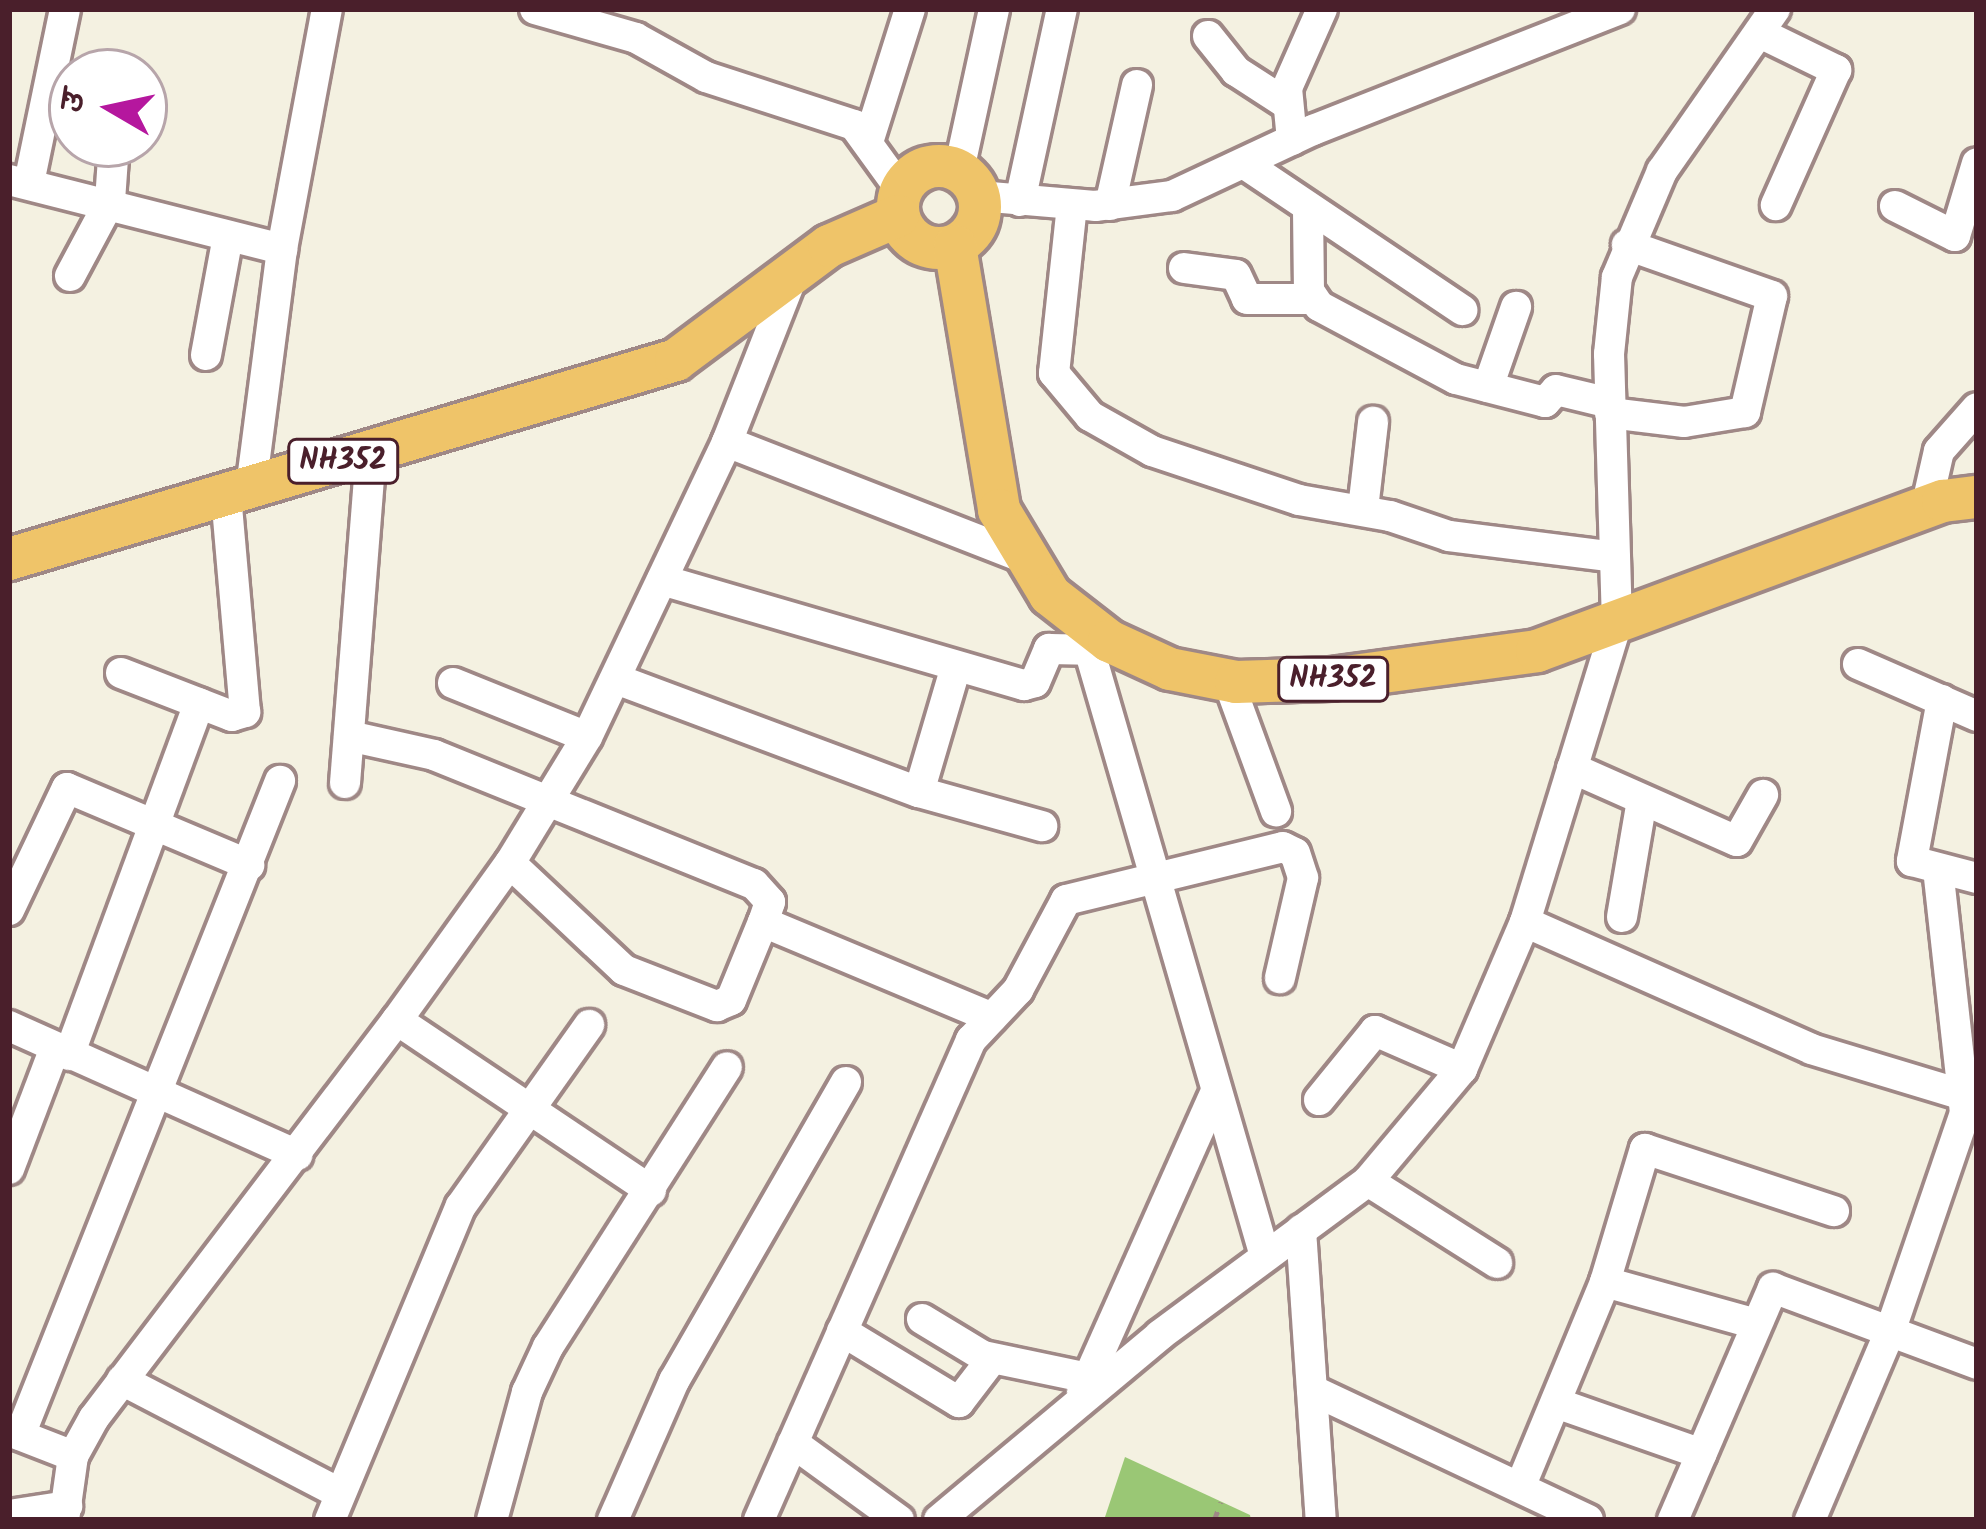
<!DOCTYPE html>
<meta charset="utf-8">
<style>
body{margin:0}
#map{position:relative;width:1986px;height:1529px;overflow:hidden;background:#f4f1e1;font-family:Kalam,"Playpen Sans Deva",sans-serif}
div>[style]{position:absolute}
.green>*{inset:0;background:#9ac775}
.path>*{height:4.5px;margin-top:-2.25px;transform-origin:0;background:repeating-linear-gradient(90deg,#9f8886 0 9px,transparent 0 18px)}
.roads{filter:drop-shadow(3px 0 #9f8886) drop-shadow(-3px 0 #9f8886) drop-shadow(0 3px #9f8886) drop-shadow(0 -3px #9f8886)}
.minor>*{height:30px;margin:-15px;padding:0 15px;transform-origin:15px;border-radius:15px;background:#fff}
.highway>*{height:42px;margin:-21px;padding:0 21px;transform-origin:21px;border-radius:21px;background:#efc469}
.highway>.ring{margin:-21px;padding:0;box-sizing:content-box;background:none;border:42px solid #efc469;border-radius:50%}
span{translate:-50% -50%;white-space:nowrap;text-align:center;line-height:1.15;-webkit-text-stroke:9px #fff;paint-order:stroke}
.shield-label span{padding:3px 9px;background:#fff;border:3px solid;border-radius:9px;-webkit-text-stroke-width:0}
.shield-label{font-size:30px;color:#4a1f2b;font-weight:700}
.frame{position:absolute;inset:0;border:12px solid #4a1f2b;pointer-events:none}
.north{position:absolute;left:48px;top:48px;width:120px;height:120px;box-sizing:border-box;background:#fff;border:3px solid #b7a5aa;border-radius:50%;rotate:279deg;font-size:33px;font-weight:700;line-height:48px;text-align:center;color:#4a1f2b}
.north::after{content:'';display:block;margin:auto;width:42px;height:54px;background:#b5179e;clip-path:polygon(50% 0,100% 100%,50% 72%,0 100%)}
</style>
<div id="map">
<div class="green">
<div style="clip-path:polygon(1125px 1457px,1250px 1515px,1251px 1520px,1104px 1520px)"></div>
</div>
<div class="path">
<div style="left:1214px;top:1520px;width:19px;rotate:-69deg"></div>
</div>
<div class="roads">
<div class="minor">
<div style="left:535px;top:9px;width:105px;rotate:16deg"></div>
<div style="left:636px;top:38px;width:80px;rotate:29.1deg"></div>
<div style="left:706px;top:77px;width:156px;rotate:18deg"></div>
<div style="left:854px;top:125px;width:80px;rotate:54.1deg"></div>
<div style="left:1760px;top:33px;width:85px;rotate:26deg"></div>
<div style="left:1836px;top:70px;width:148px;rotate:114deg"></div>
<div style="left:1208px;top:36px;width:45px;rotate:51.3deg"></div>
<div style="left:1236px;top:71px;width:61px;rotate:32.9deg"></div>
<div style="left:869px;top:139px;width:136px;rotate:-72.5deg"></div>
<div style="left:1292px;top:140px;width:52px;rotate:-95.5deg"></div>
<div style="left:1287px;top:88px;width:86px;rotate:-66.1deg"></div>
<div style="left:1245px;top:164px;width:262px;rotate:33.9deg"></div>
<div style="left:959px;top:170px;width:165px;rotate:-77.7deg"></div>
<div style="left:9px;top:180px;width:282px;rotate:14.2deg"></div>
<div style="left:29px;top:183px;width:178px;rotate:-78.3deg"></div>
<div style="left:979px;top:196px;width:116px;rotate:4.9deg"></div>
<div style="left:1095px;top:206px;width:78px;rotate:-7.4deg"></div>
<div style="left:1172px;top:196px;width:156px;rotate:-25.1deg"></div>
<div style="left:1313px;top:130px;width:330px;rotate:-21.5deg"></div>
<div style="left:1020px;top:201px;width:197px;rotate:-77.7deg"></div>
<div style="left:1072px;top:205px;width:169px;rotate:96.1deg"></div>
<div style="left:1054px;top:373px;width:56px;rotate:50.1deg"></div>
<div style="left:1090px;top:416px;width:71px;rotate:29.4deg"></div>
<div style="left:1152px;top:451px;width:155px;rotate:18.4deg"></div>
<div style="left:1299px;top:500px;width:92px;rotate:10deg"></div>
<div style="left:1390px;top:516px;width:62px;rotate:18.7deg"></div>
<div style="left:1449px;top:536px;width:167px;rotate:7.2deg"></div>
<div style="left:1110px;top:205px;width:123px;rotate:-77.3deg"></div>
<div style="left:1895px;top:206px;width:67px;rotate:26.6deg"></div>
<div style="left:1955px;top:236px;width:76px;rotate:-73.2deg"></div>
<div style="left:1308px;top:210px;width:81px;rotate:89.3deg"></div>
<div style="left:1309px;top:291px;width:18px;rotate:56deg"></div>
<div style="left:1319px;top:306px;width:155px;rotate:28.1deg"></div>
<div style="left:1456px;top:379px;width:92px;rotate:14.5deg"></div>
<div style="left:1545px;top:402px;width:16px;rotate:-47deg"></div>
<div style="left:1556px;top:390px;width:56px;rotate:13.5deg"></div>
<div style="left:1184px;top:268px;width:52px;rotate:7.7deg"></div>
<div style="left:1236px;top:275px;width:26px;rotate:65deg"></div>
<div style="left:1247px;top:299px;width:66px"></div>
<div style="left:70px;top:276px;width:85px;rotate:-61.9deg"></div>
<div style="left:110px;top:201px;width:57px;rotate:-86deg"></div>
<div style="left:206px;top:355px;width:121px;rotate:-79.5deg"></div>
<div style="left:1488px;top:387px;width:85px;rotate:-70.7deg"></div>
<div style="left:1610px;top:413px;width:75px;rotate:6.9deg"></div>
<div style="left:1684px;top:422px;width:62px;rotate:-9.3deg"></div>
<div style="left:1745px;top:412px;width:119px;rotate:-76.9deg"></div>
<div style="left:1772px;top:296px;width:154px;rotate:-160.6deg"></div>
<div style="left:727px;top:442px;width:324px;rotate:21.3deg"></div>
<div style="left:251px;top:488px;width:241px;rotate:-82.6deg"></div>
<div style="left:282px;top:249px;width:244px;rotate:-79.4deg"></div>
<div style="left:1926px;top:508px;width:58px;rotate:-77.2deg"></div>
<div style="left:1939px;top:451px;width:57px;rotate:-48.5deg"></div>
<div style="left:1363px;top:509px;width:88px;rotate:-83.4deg"></div>
<div style="left:662px;top:580px;width:377px;rotate:16.2deg"></div>
<div style="left:1024px;top:685px;width:11px;rotate:-15deg"></div>
<div style="left:1035px;top:682px;width:36px;rotate:-67deg"></div>
<div style="left:1049px;top:649px;width:39px;rotate:1deg"></div>
<div style="left:1080px;top:618px;width:664px;rotate:73.83deg"></div>
<div style="left:1858px;top:664px;width:130px;rotate:23.6deg"></div>
<div style="left:121px;top:673px;width:119px;rotate:21.2deg"></div>
<div style="left:232px;top:716px;width:14px;rotate:-17deg"></div>
<div style="left:245px;top:712px;width:218px;rotate:-95deg"></div>
<div style="left:616px;top:679px;width:323px;rotate:20.5deg"></div>
<div style="left:919px;top:792px;width:128px;rotate:15.5deg"></div>
<div style="left:1228px;top:680px;width:140px;rotate:69.9deg"></div>
<div style="left:453px;top:683px;width:144px;rotate:21.9deg"></div>
<div style="left:1942px;top:700px;width:164px;rotate:100.6deg"></div>
<div style="left:1912px;top:861px;width:67px;rotate:14.7deg"></div>
<div style="left:349px;top:736px;width:87px;rotate:12.6deg"></div>
<div style="left:434px;top:755px;width:345px;rotate:22deg"></div>
<div style="left:754px;top:884px;width:24px;rotate:48deg"></div>
<div style="left:770px;top:902px;width:21px;rotate:109deg"></div>
<div style="left:763px;top:922px;width:248px;rotate:22.7deg"></div>
<div style="left:1572px;top:768px;width:180px;rotate:23.9deg"></div>
<div style="left:1737px;top:841px;width:53px;rotate:-60.5deg"></div>
<div style="left:345px;top:783px;width:330px;rotate:-85.5deg"></div>
<div style="left:919px;top:792px;width:127px;rotate:-73.6deg"></div>
<div style="left:510px;top:863px;width:156px;rotate:43.2deg"></div>
<div style="left:624px;top:970px;width:100px;rotate:21.2deg"></div>
<div style="left:717px;top:1006px;width:15px;rotate:-23deg"></div>
<div style="left:731px;top:1000px;width:84px;rotate:-67.7deg"></div>
<div style="left:9px;top:910px;width:135px;rotate:-64.6deg"></div>
<div style="left:67px;top:788px;width:198px;rotate:22.9deg"></div>
<div style="left:1622px;top:917px;width:119px;rotate:-80.3deg"></div>
<div style="left:1525px;top:922px;width:313px;rotate:23.9deg"></div>
<div style="left:1811px;top:1049px;width:173px;rotate:16.8deg"></div>
<div style="left:397px;top:1020px;width:306px;rotate:33.9deg"></div>
<div style="left:9px;top:1026px;width:316px;rotate:24.1deg"></div>
<div style="left:69px;top:1055px;width:375px;rotate:-69.7deg"></div>
<div style="left:1319px;top:1100px;width:89px;rotate:-50.9deg"></div>
<div style="left:1375px;top:1031px;width:95px;rotate:23.6deg"></div>
<div style="left:9px;top:1169px;width:129px;rotate:-69.2deg"></div>
<div style="left:1368px;top:1181px;width:153px;rotate:32.4deg"></div>
<div style="left:1301px;top:1230px;width:291px;rotate:86.1deg"></div>
<div style="left:1605px;top:1282px;width:157px;rotate:15.5deg"></div>
<div style="left:922px;top:1319px;width:71px;rotate:31.2deg"></div>
<div style="left:983px;top:1356px;width:107px;rotate:11.8deg"></div>
<div style="left:842px;top:1331px;width:137px;rotate:31.3deg"></div>
<div style="left:959px;top:1402px;width:54px;rotate:-52.5deg"></div>
<div style="left:122px;top:1380px;width:242px;rotate:27.5deg"></div>
<div style="left:1312px;top:1390px;width:305px;rotate:25.2deg"></div>
<div style="left:1082px;top:1392px;width:324px;rotate:-66deg"></div>
<div style="left:1559px;top:1404px;width:151px;rotate:19.3deg"></div>
<div style="left:9px;top:1431px;width:69px;rotate:21.3deg"></div>
<div style="left:20px;top:1435px;width:704px;rotate:-68.32deg"></div>
<div style="left:793px;top:1443px;width:131px;rotate:36deg"></div>
<div style="left:1521px;top:1485px;width:220px;rotate:-67.5deg"></div>
<div style="left:1605px;top:1282px;width:139px;rotate:-73.3deg"></div>
<div style="left:1645px;top:1149px;width:199px;rotate:18.2deg"></div>
<div style="left:9px;top:1515px;width:59px;rotate:-8.8deg"></div>
<div style="left:64px;top:1520px;width:65px;rotate:-82deg"></div>
<div style="left:73px;top:1456px;width:43px;rotate:-61.1deg"></div>
<div style="left:94px;top:1418px;width:500px;rotate:-52.72deg"></div>
<div style="left:397px;top:1020px;width:193px;rotate:-54.3deg"></div>
<div style="left:510px;top:863px;width:148px;rotate:-58.6deg"></div>
<div style="left:587px;top:737px;width:327px;rotate:-64.6deg"></div>
<div style="left:727px;top:442px;width:183px;rotate:-68.5deg"></div>
<div style="left:330px;top:1520px;width:340px;rotate:-67.4deg"></div>
<div style="left:461px;top:1206px;width:222px;rotate:-54.7deg"></div>
<div style="left:492px;top:1520px;width:133px;rotate:-74.7deg"></div>
<div style="left:527px;top:1392px;width:50px;rotate:-65deg"></div>
<div style="left:548px;top:1347px;width:332px;rotate:-57.4deg"></div>
<div style="left:613px;top:1520px;width:152px;rotate:-66.3deg"></div>
<div style="left:674px;top:1381px;width:345px;rotate:-60.1deg"></div>
<div style="left:759px;top:1520px;width:525px;rotate:-66.17deg"></div>
<div style="left:971px;top:1040px;width:69px;rotate:-46.8deg"></div>
<div style="left:1018px;top:990px;width:102px;rotate:-61.9deg"></div>
<div style="left:1066px;top:900px;width:223px;rotate:-13.7deg"></div>
<div style="left:1283px;top:847px;width:13px;rotate:27deg"></div>
<div style="left:1295px;top:853px;width:26px;rotate:72deg"></div>
<div style="left:1303px;top:878px;width:103px;rotate:103deg"></div>
<div style="left:939px;top:1520px;width:288px;rotate:-39.9deg"></div>
<div style="left:1160px;top:1335px;width:259px;rotate:-36.5deg"></div>
<div style="left:1368px;top:1181px;width:146px;rotate:-50deg"></div>
<div style="left:1462px;top:1069px;width:160px;rotate:-66.8deg"></div>
<div style="left:1525px;top:922px;width:313px;rotate:-72.9deg"></div>
<div style="left:1617px;top:623px;width:269px;rotate:-91.7deg"></div>
<div style="left:1609px;top:354px;width:77px;rotate:-84.1deg"></div>
<div style="left:1617px;top:277px;width:115px;rotate:-67deg"></div>
<div style="left:1662px;top:171px;width:198px;rotate:-55.1deg"></div>
<div style="left:1673px;top:1520px;width:253px;rotate:-66.7deg"></div>
<div style="left:1773px;top:1288px;width:218px;rotate:20.4deg"></div>
<div style="left:1810px;top:1520px;width:207px;rotate:-67deg"></div>
<div style="left:1891px;top:1329px;width:228px;rotate:-71.1deg"></div>
<div style="left:1965px;top:1113px;width:244px;rotate:-96.3deg"></div>
</div>
<div class="highway">
<div class="ring" style="left:898px;top:166px;width:40px;height:40px"></div>
<div style="left:955px;top:246px;width:268px;rotate:80.5deg"></div>
<div style="left:999px;top:510px;width:99px;rotate:59deg"></div>
<div style="left:1050px;top:595px;width:75px;rotate:37.9deg"></div>
<div style="left:1109px;top:641px;width:67px;rotate:24.7deg"></div>
<div style="left:1170px;top:669px;width:67px;rotate:11.1deg"></div>
<div style="left:1236px;top:682px;width:95px;rotate:-1.8deg"></div>
<div style="left:1331px;top:679px;width:208px;rotate:-7.7deg"></div>
<div style="left:1537px;top:651px;width:433px;rotate:-20.3deg"></div>
<div style="left:1943px;top:501px;width:34px;rotate:-7deg"></div>
<div style="left:9px;top:559px;width:696px;rotate:-16.61deg"></div>
<div style="left:676px;top:360px;width:191px;rotate:-36.7deg"></div>
<div style="left:829px;top:246px;width:75px;rotate:-23.5deg"></div>
</div>
</div>
<div class="shield-label">
<span style="left:343px;top:461px">NH352</span>
<span style="left:1333px;top:679px">NH352</span>
</div>
<div class="frame"></div>
<div class="north">उ</div>
</div>
